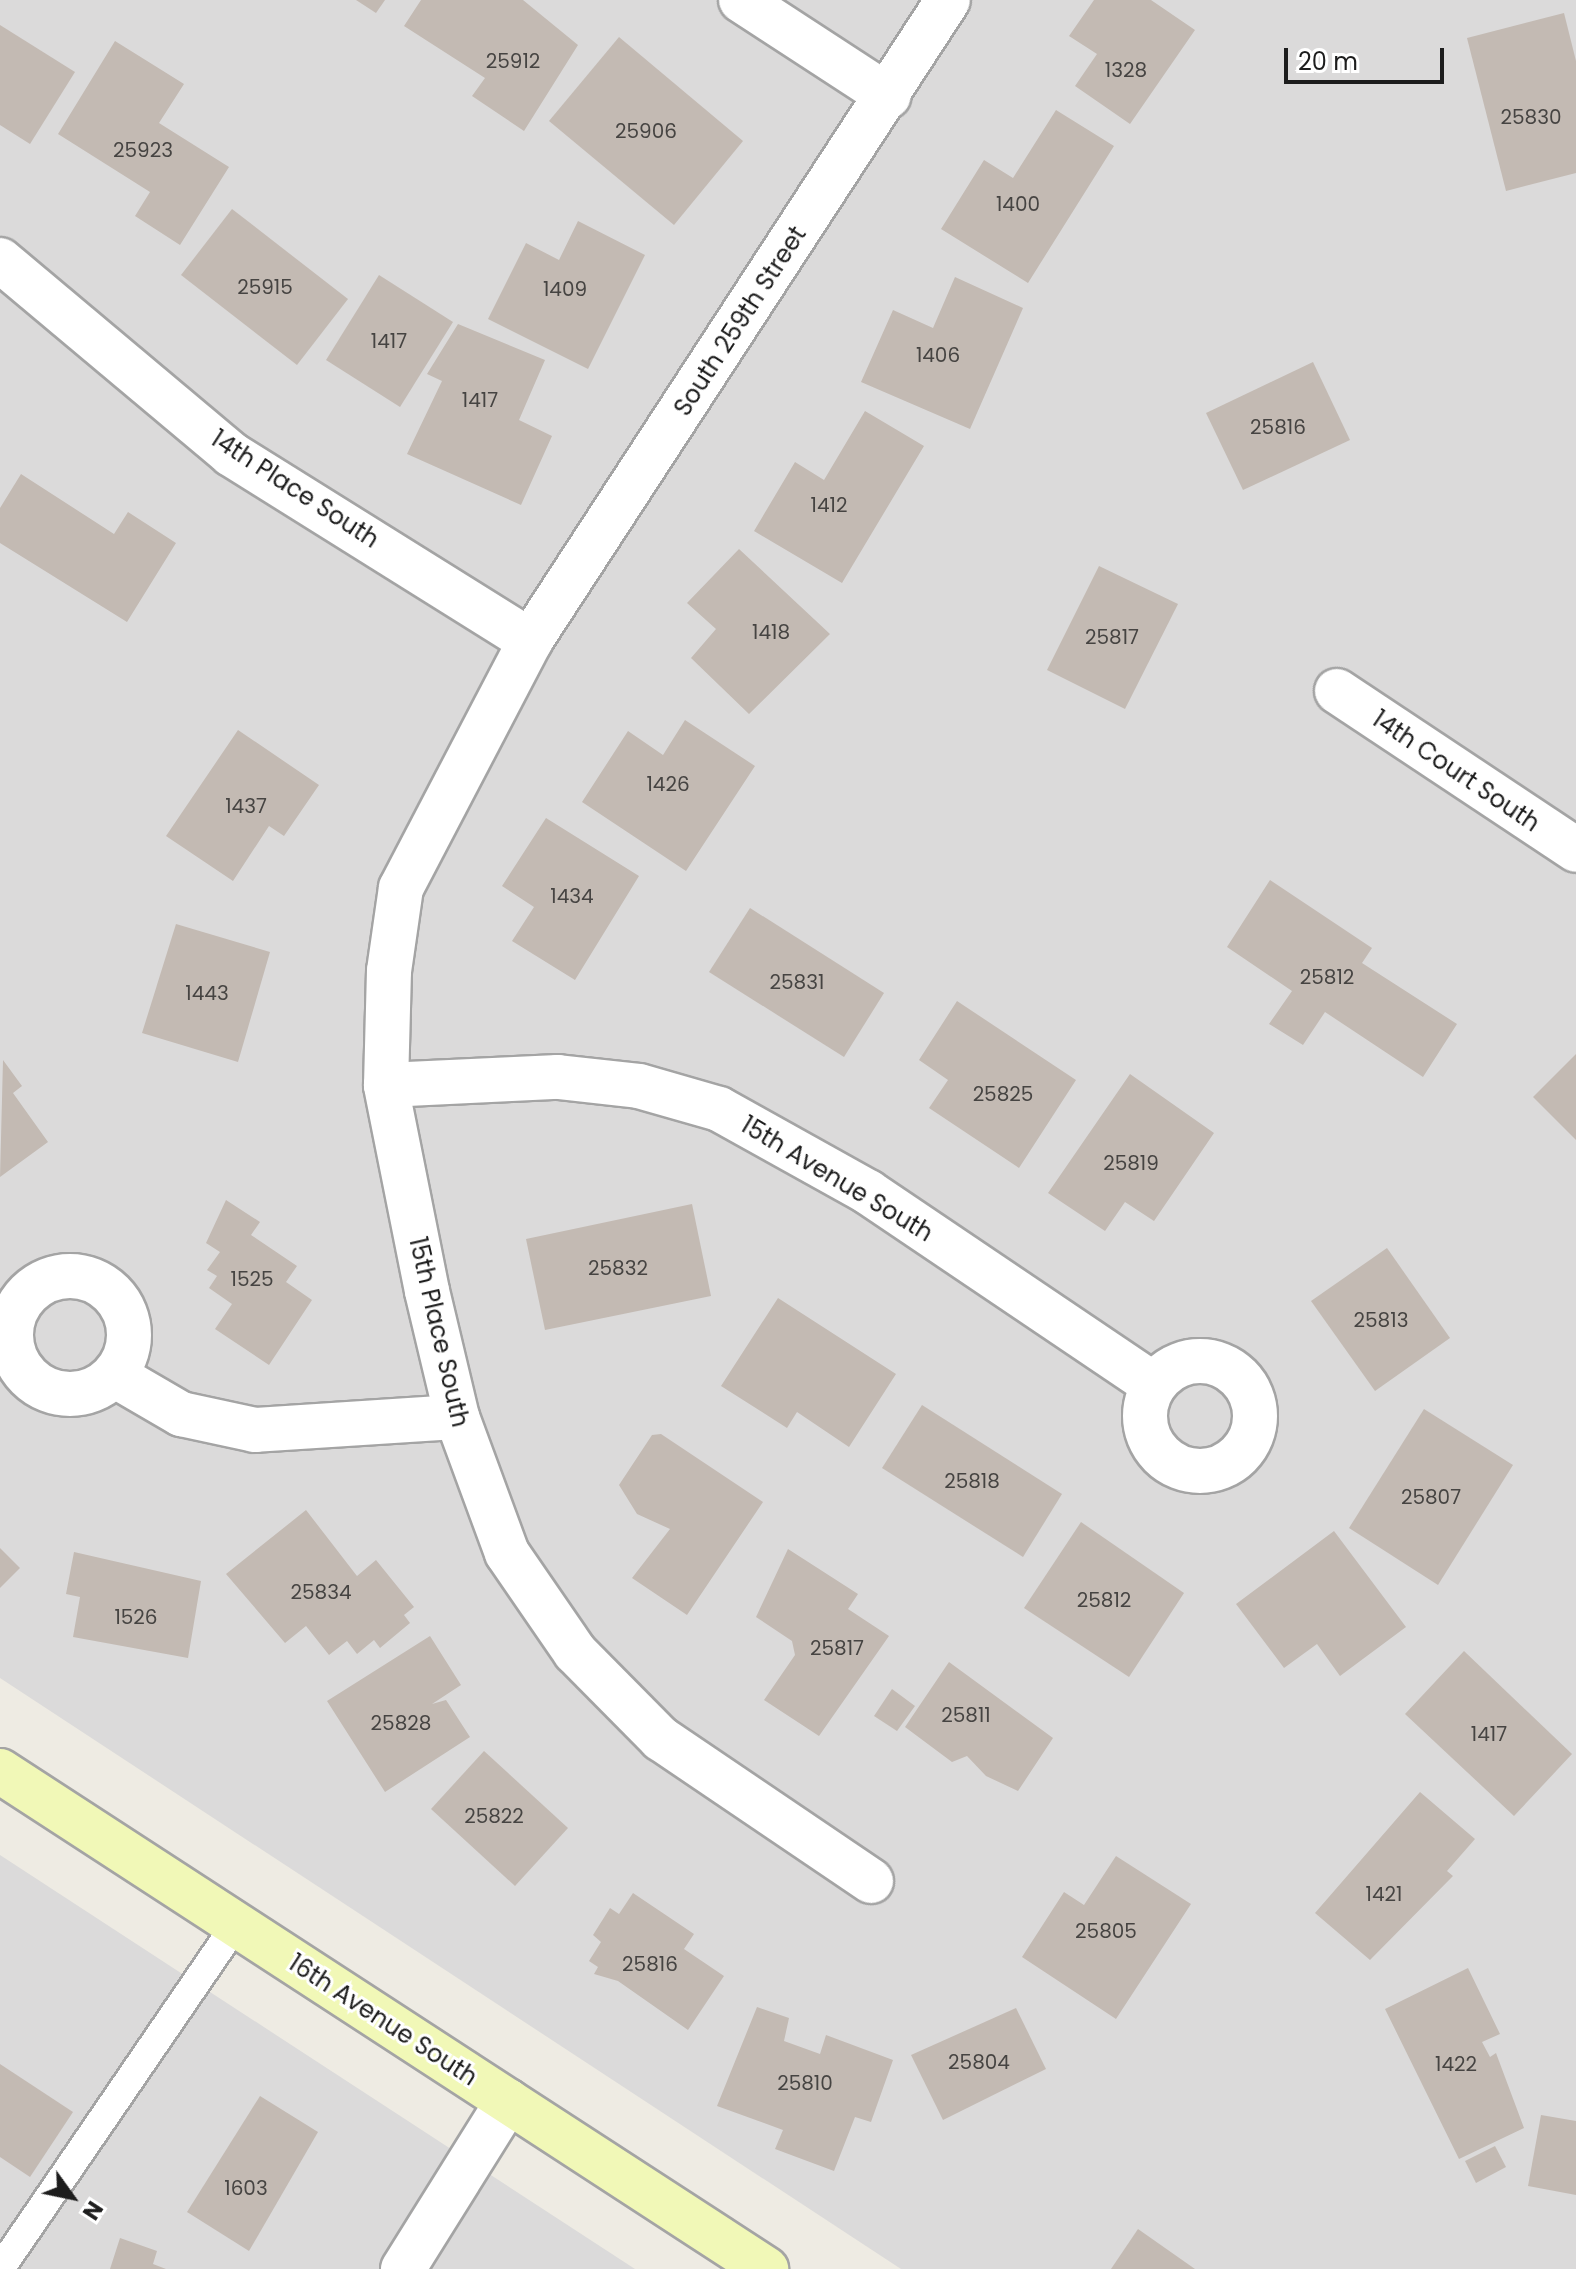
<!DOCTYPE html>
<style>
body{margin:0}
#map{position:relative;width:1576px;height:2269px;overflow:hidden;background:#eeebe3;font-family:Poppins,sans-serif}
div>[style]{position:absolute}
.residential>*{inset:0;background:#dbdada}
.building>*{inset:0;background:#c3bab3}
.roads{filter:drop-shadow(2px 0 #a4a4a4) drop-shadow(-2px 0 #a4a4a4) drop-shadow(0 2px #a4a4a4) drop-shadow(0 -2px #a4a4a4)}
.service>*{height:28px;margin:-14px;padding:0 14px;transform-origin:14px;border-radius:14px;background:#fff}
.minor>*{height:44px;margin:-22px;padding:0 22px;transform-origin:22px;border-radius:22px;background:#fff}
.minor>.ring{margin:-22px;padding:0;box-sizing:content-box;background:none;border:44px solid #fff;border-radius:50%}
.secondary>*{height:44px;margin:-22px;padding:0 22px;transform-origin:22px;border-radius:22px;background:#f1f8b7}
span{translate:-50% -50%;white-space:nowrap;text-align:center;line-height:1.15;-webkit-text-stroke:6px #fff;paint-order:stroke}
.number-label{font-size:20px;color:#464442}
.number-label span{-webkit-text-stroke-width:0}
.street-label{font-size:24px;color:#1d1d1d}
.north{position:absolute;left:32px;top:2157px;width:80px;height:80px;-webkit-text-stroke:6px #fff;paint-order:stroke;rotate:123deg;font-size:22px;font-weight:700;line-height:32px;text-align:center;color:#1d1d1d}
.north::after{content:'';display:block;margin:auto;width:28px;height:36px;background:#1d1d1d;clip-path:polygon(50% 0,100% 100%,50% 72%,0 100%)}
.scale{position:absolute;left:1284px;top:48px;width:160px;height:36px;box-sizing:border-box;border:4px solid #1d1d1d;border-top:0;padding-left:10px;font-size:24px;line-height:28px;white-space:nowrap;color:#1d1d1d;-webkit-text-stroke:6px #fff;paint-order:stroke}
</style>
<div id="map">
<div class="residential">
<div style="clip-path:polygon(0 0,1576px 0,1576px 2269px,901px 2269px,0 1678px)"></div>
<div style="clip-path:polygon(0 1855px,635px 2269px,0 2269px)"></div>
</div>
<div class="building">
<div style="clip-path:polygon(356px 0,385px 0,376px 13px)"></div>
<div style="clip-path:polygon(421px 0,523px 0,578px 45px,524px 131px,472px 96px,485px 78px,404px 26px)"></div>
<div style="clip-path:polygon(1094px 0,1151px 0,1195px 30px,1130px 124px,1075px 86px,1097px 54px,1069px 36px)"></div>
<div style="clip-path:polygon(1564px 13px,1576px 61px,1576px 173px,1506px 191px,1467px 38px)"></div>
<div style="clip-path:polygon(0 25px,75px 72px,30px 144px,0 125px)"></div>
<div style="clip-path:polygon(619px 37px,743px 141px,674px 225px,549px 121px)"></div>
<div style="clip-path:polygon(115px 41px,184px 84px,159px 123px,229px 167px,180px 245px,135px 216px,150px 192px,58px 134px)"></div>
<div style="clip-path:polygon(1056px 110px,1114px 146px,1028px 283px,941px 229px,984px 160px,1013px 178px)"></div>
<div style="clip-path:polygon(232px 209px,348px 299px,297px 365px,181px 275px)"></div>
<div style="clip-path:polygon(578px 221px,645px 255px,588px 369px,488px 319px,526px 243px,559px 260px)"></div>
<div style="clip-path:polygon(379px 275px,453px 322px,400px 407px,326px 360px)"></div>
<div style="clip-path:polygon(955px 277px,1023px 308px,970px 429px,861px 382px,893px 310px,933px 328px)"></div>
<div style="clip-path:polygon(458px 324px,545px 360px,519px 420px,552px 436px,521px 505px,407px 454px,442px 381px,427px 374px)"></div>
<div style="clip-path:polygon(1313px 362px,1350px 440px,1243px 490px,1206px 413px)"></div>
<div style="clip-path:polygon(865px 411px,924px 446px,842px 583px,754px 531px,795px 462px,824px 480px)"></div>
<div style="clip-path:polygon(21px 474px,114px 534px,128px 512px,176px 543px,127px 622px,0 543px,0 508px)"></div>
<div style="clip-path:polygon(739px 549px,830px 634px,749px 714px,691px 658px,716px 629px,687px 603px)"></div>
<div style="clip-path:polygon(1099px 566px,1178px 604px,1125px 709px,1047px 670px)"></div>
<div style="clip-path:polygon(685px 720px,755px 766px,686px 871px,582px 802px,628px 731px,663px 755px)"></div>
<div style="clip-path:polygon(238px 730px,319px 785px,284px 836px,269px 826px,233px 881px,166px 836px)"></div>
<div style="clip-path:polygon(546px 818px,639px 876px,575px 980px,512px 941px,534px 907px,502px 886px)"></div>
<div style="clip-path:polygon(1270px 880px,1372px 948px,1362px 963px,1457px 1024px,1423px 1077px,1325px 1012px,1303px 1045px,1269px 1024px,1292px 991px,1227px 947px)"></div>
<div style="clip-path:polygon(750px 908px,884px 993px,844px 1057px,709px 972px)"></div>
<div style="clip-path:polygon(176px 924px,270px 952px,238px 1062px,142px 1033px)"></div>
<div style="clip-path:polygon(957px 1001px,1076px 1080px,1019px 1168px,929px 1108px,948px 1080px,919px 1060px)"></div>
<div style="clip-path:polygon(1576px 1054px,1576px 1140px,1533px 1097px)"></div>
<div style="clip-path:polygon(3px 1060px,22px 1086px,13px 1093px,48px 1142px,0 1177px)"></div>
<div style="clip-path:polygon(1130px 1074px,1214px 1133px,1154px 1221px,1125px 1202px,1105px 1231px,1048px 1193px)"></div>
<div style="clip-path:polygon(226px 1200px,260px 1222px,251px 1235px,297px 1266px,286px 1282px,312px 1300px,269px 1365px,215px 1329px,232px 1304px,209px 1288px,217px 1276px,207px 1270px,220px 1252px,206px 1243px)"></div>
<div style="clip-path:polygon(692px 1204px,711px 1296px,545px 1330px,526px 1239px)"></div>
<div style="clip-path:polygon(1387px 1248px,1450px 1338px,1375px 1391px,1311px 1301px)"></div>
<div style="clip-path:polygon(778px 1298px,896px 1374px,849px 1447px,797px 1412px,787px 1428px,721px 1386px)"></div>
<div style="clip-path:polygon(922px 1405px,1062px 1494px,1023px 1557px,882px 1468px)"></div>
<div style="clip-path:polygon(1424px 1409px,1513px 1465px,1438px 1585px,1349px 1528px)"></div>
<div style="clip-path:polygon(661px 1434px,763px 1502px,687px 1615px,632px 1578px,670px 1529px,637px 1514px,619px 1485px,652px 1435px)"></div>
<div style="clip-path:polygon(306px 1510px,357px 1576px,376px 1560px,414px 1607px,404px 1615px,410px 1623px,380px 1648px,374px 1640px,357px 1654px,347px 1641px,329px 1655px,306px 1626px,285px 1643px,226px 1574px)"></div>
<div style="clip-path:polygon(1081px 1522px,1184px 1593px,1129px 1677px,1024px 1608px)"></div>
<div style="clip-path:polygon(1334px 1531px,1406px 1627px,1340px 1676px,1317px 1644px,1284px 1668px,1236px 1604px)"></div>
<div style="clip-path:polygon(0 1548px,20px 1568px,0 1588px)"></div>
<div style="clip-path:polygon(788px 1549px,858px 1594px,848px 1609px,889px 1636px,819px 1736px,764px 1700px,795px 1655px,792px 1641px,756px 1617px)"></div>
<div style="clip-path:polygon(74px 1552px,201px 1581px,188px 1658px,73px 1637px,80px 1597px,66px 1594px)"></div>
<div style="clip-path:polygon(430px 1636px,461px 1685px,432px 1704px,446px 1700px,470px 1737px,385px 1792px,327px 1701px)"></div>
<div style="clip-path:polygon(1464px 1651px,1572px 1754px,1514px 1816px,1405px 1714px)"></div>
<div style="clip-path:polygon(949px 1662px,1053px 1738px,1018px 1791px,986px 1776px,967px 1756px,952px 1762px,905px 1727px)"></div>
<div style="clip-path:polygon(892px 1689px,915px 1706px,897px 1731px,874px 1716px)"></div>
<div style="clip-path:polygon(484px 1751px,568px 1828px,515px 1886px,431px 1809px)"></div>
<div style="clip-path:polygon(1420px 1792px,1475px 1839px,1447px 1871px,1453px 1876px,1370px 1960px,1315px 1913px)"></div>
<div style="clip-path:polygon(1116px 1856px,1191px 1904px,1116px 2019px,1022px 1957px,1064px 1892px,1084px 1905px)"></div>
<div style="clip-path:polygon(633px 1893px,694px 1934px,684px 1949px,724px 1976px,688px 2030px,618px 1981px,594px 1974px,598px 1967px,589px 1961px,601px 1942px,593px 1935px,610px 1908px,619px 1914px)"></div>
<div style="clip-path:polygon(1468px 1968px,1500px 2034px,1482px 2042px,1490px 2057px,1496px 2053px,1524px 2128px,1459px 2159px,1385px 2009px)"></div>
<div style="clip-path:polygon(757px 2007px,789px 2018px,784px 2041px,820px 2054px,826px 2035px,893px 2060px,871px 2122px,855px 2117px,834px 2171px,775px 2149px,783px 2130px,717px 2106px)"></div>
<div style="clip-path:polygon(1016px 2008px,1046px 2069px,943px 2120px,911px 2055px)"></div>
<div style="clip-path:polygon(0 2064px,73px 2112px,30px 2177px,0 2157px)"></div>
<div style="clip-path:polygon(260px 2096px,318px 2132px,249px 2251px,187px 2212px)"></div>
<div style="clip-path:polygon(1541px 2115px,1576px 2121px,1576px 2195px,1528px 2186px)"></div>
<div style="clip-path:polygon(1495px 2146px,1506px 2167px,1476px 2183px,1465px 2161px)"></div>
<div style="clip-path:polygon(1138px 2229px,1195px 2269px,1111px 2269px)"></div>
<div style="clip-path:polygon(120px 2238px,157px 2251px,153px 2264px,166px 2269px,110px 2269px)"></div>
</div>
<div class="roads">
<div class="service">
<div style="left:0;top:2269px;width:418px;rotate:-55.6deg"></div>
</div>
<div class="minor">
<div style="left:741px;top:0;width:176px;rotate:33.1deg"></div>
<div style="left:0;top:260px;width:302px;rotate:40deg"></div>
<div style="left:231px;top:454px;width:353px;rotate:32deg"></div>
<div style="left:1337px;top:691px;width:287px;rotate:33.6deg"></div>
<div style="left:386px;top:1085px;width:172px;rotate:-2.7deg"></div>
<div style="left:558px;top:1077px;width:81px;rotate:6.3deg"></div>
<div style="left:639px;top:1086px;width:83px;rotate:16deg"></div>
<div style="left:719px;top:1109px;width:171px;rotate:29.1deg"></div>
<div style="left:868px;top:1192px;width:345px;rotate:34deg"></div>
<div class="ring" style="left:11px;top:1276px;width:74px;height:74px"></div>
<div class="ring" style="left:1145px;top:1361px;width:66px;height:66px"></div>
<div style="left:114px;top:1375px;width:78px;rotate:30.2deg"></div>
<div style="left:181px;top:1414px;width:76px;rotate:12.2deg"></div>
<div style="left:255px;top:1430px;width:202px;rotate:-3.7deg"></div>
<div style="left:871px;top:1881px;width:254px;rotate:-145.9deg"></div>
<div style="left:661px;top:1739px;width:122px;rotate:-134.7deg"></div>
<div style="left:575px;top:1652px;width:120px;rotate:-124.5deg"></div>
<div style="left:507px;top:1553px;width:145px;rotate:-110.2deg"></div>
<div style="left:457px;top:1417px;width:130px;rotate:-103.4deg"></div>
<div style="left:427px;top:1291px;width:210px;rotate:-101.3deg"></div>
<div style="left:386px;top:1085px;width:114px;rotate:-88.5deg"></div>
<div style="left:389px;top:971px;width:84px;rotate:-81.8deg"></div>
<div style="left:401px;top:888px;width:279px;rotate:-62.4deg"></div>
<div style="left:530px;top:641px;width:765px;rotate:-56.89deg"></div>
<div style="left:403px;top:2269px;width:198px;rotate:-58deg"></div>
</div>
<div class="secondary">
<div style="left:0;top:1771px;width:914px;rotate:33.03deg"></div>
</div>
</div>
<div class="number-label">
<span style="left:513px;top:61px">25912</span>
<span style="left:1126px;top:70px">1328</span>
<span style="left:1531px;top:117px">25830</span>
<span style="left:646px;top:131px">25906</span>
<span style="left:143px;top:150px">25923</span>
<span style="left:1018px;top:204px">1400</span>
<span style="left:265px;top:287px">25915</span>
<span style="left:565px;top:289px">1409</span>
<span style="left:389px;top:341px">1417</span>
<span style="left:938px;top:355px">1406</span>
<span style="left:480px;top:400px">1417</span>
<span style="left:1278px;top:427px">25816</span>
<span style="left:829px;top:505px">1412</span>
<span style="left:771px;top:632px">1418</span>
<span style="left:1112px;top:637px">25817</span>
<span style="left:668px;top:784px">1426</span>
<span style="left:246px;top:806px">1437</span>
<span style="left:572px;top:896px">1434</span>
<span style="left:1327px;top:977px">25812</span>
<span style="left:797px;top:982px">25831</span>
<span style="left:207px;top:993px">1443</span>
<span style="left:1003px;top:1094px">25825</span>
<span style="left:1131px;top:1163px">25819</span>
<span style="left:618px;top:1268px">25832</span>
<span style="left:252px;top:1279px">1525</span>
<span style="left:1381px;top:1320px">25813</span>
<span style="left:972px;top:1481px">25818</span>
<span style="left:1431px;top:1497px">25807</span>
<span style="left:321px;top:1592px">25834</span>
<span style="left:1104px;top:1600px">25812</span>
<span style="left:136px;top:1617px">1526</span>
<span style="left:837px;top:1648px">25817</span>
<span style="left:966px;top:1715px">25811</span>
<span style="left:401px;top:1723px">25828</span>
<span style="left:1489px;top:1734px">1417</span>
<span style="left:494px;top:1816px">25822</span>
<span style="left:1384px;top:1894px">1421</span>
<span style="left:1106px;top:1931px">25805</span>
<span style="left:650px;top:1964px">25816</span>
<span style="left:979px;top:2062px">25804</span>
<span style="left:1456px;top:2064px">1422</span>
<span style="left:805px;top:2083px">25810</span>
<span style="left:246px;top:2188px">1603</span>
</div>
<div class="street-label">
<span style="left:740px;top:321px;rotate:-57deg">South 259th Street</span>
<span style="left:295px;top:489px;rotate:33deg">14th Place South</span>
<span style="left:1456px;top:771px;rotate:34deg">14th Court South</span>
<span style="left:837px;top:1179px;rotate:31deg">15th Avenue South</span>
<span style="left:439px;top:1332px;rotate:77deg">15th Place South</span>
<span style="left:383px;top:2020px;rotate:33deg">16th Avenue South</span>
</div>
<div class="north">N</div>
<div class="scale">20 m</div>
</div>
